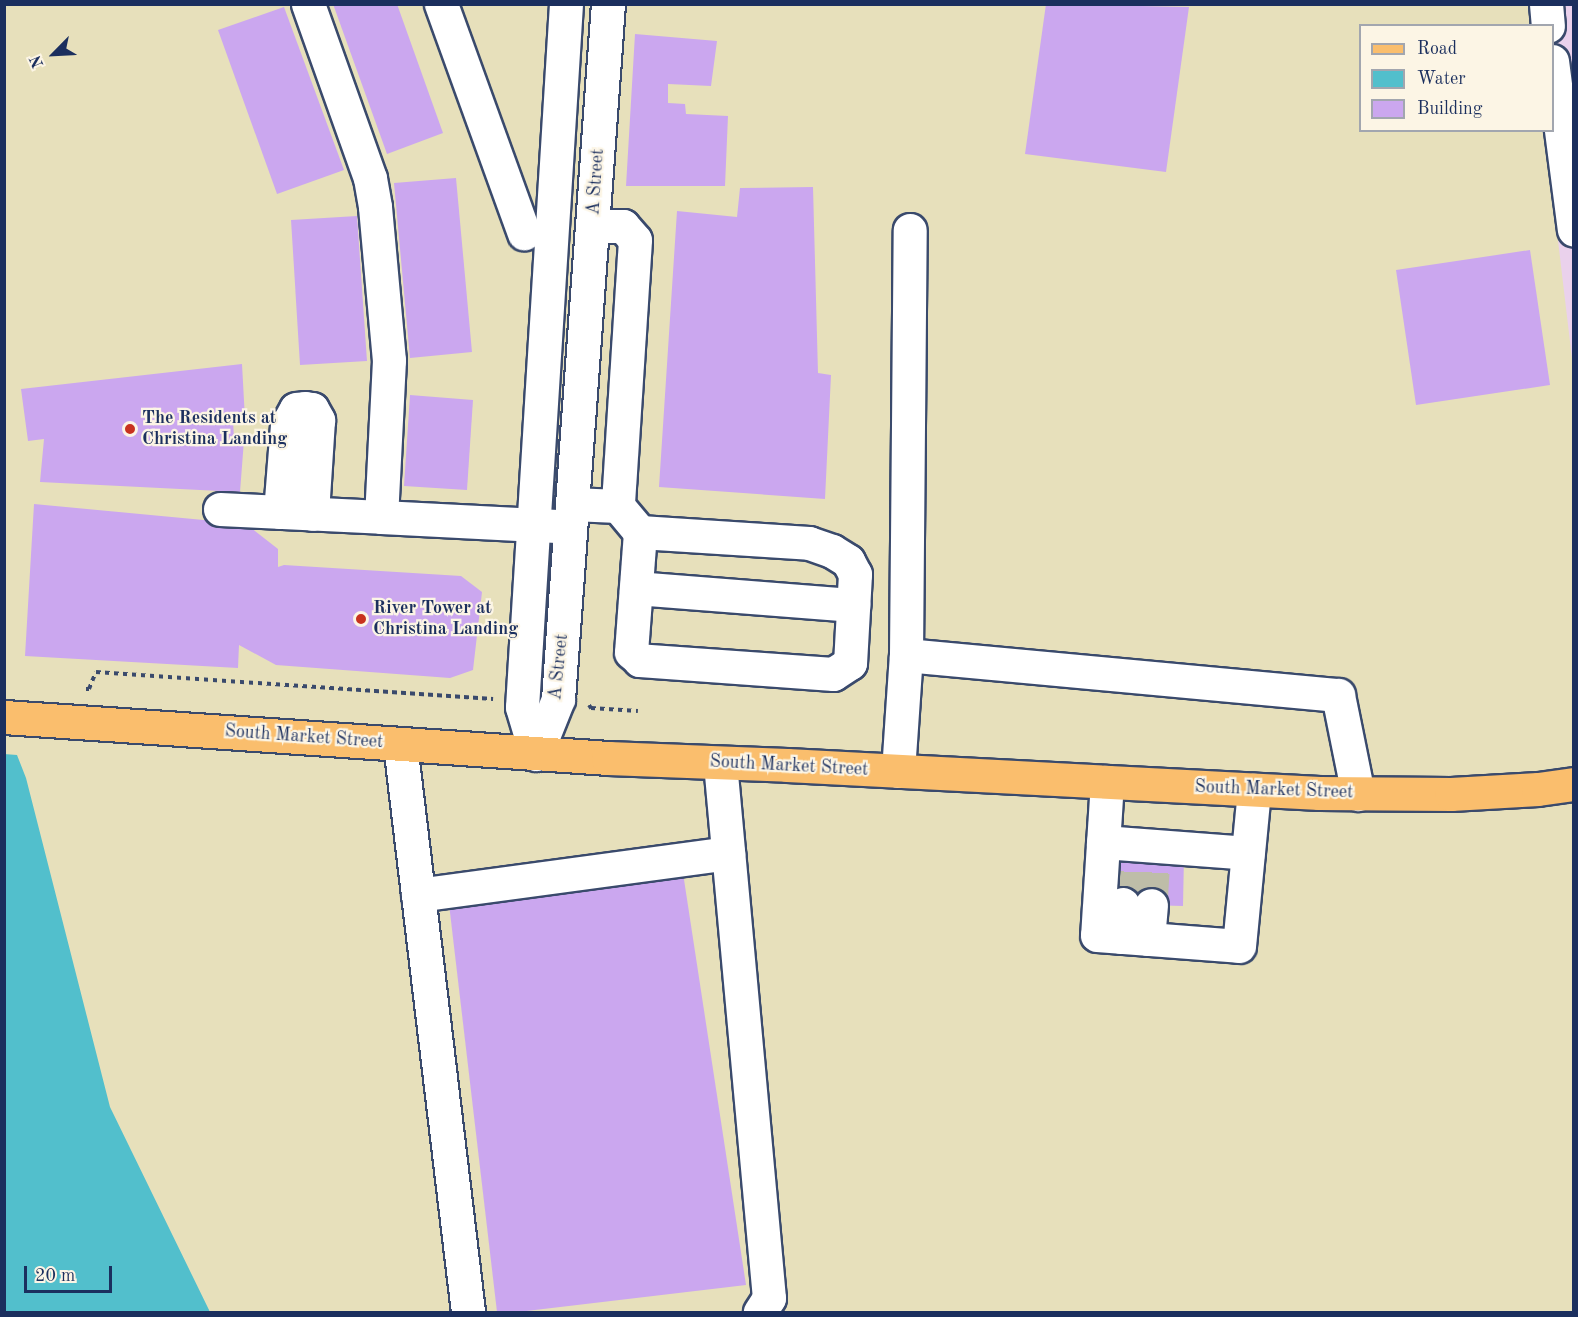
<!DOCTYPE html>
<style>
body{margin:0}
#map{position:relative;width:1578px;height:1317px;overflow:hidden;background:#e7e0bb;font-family:"Old Standard TT",serif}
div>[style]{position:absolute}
.built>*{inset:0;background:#ead1ec}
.water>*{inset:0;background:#52bfcc}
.building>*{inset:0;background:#cba7ef}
.minor-tunnel>*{height:33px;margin-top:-16.5px;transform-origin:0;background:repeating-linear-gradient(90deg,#bebda8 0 33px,transparent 0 49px)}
.path>*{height:4px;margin-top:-2px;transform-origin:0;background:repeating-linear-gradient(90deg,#3a4a6c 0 4.5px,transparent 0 9px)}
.roads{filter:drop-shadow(2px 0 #3a4a6c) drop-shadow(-2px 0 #3a4a6c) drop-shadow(0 2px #3a4a6c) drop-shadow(0 -2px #3a4a6c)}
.minor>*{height:33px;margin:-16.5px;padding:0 16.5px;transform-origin:16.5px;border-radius:16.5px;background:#fff}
.major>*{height:33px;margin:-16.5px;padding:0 16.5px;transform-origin:16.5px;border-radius:16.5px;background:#fabe6d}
.dots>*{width:16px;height:16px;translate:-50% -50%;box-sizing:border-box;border:3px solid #fcf5e5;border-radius:50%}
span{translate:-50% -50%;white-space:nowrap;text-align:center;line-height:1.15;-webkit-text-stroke:4.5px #fcf5e5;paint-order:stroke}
.street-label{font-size:18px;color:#1b2f5e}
.poi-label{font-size:18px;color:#1b2f5e;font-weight:700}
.left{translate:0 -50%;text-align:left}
.frame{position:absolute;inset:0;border:6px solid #1b2f5e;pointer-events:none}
.legend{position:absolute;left:1359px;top:24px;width:195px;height:108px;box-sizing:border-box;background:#fcf5e5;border:2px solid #a2a6af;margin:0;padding:8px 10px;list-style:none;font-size:18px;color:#1b2f5e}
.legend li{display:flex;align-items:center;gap:12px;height:30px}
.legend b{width:30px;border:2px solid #a2a6af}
.north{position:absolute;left:24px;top:24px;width:60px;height:60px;-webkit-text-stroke:4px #fcf5e5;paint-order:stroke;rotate:246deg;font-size:16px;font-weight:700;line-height:24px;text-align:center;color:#1b2f5e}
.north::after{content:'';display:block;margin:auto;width:21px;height:27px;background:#1b2f5e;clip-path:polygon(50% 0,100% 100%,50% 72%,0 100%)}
.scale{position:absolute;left:24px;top:1266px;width:88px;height:27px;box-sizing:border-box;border:3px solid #1b2f5e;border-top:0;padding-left:8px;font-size:18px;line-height:21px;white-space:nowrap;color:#1b2f5e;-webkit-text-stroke:4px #fcf5e5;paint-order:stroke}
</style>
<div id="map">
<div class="built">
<div style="clip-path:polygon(1529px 5px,1573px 5px,1573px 367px,1545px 131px,1552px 130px,1552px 26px,1532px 25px)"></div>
</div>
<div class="water">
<div style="clip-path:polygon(4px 754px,17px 755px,26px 778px,110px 1107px,210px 1312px,5px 1312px)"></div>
</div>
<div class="building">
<div style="clip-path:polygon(333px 4px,397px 4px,443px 133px,387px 154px)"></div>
<div style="clip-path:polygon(1046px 4px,1189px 7px,1166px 172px,1025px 154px)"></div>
<div style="clip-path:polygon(284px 7px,344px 170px,277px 194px,218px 30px)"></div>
<div style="clip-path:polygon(635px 34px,717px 41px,711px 86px,668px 84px,668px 103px,685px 104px,686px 114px,728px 116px,725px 186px,626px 186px)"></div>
<div style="clip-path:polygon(456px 178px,472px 352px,410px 358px,394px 183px)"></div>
<div style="clip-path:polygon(813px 187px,818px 373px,831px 375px,825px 499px,659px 487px,677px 211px,737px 217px,740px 188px)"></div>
<div style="clip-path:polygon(357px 216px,367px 361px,300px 365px,291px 220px)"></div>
<div style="clip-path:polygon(1530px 250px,1550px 385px,1416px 405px,1396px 270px)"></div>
<div style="clip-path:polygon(242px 364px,245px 419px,233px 419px,234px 440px,244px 440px,240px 492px,40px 482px,44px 439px,28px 441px,21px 389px)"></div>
<div style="clip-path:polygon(410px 395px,473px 400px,467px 490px,404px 486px)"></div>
<div style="clip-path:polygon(34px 504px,246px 524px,278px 549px,278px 567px,284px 565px,461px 576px,482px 592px,473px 670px,450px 678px,276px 665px,239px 645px,238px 668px,25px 656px)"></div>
<div style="clip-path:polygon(1109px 854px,1184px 856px,1183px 906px,1108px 904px)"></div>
<div style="clip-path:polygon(683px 873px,746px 1285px,518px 1312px,497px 1312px,449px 904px)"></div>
</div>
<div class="minor-tunnel">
<div style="left:1123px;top:904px;width:49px;rotate:-85.3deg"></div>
<div style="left:1151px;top:905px;width:49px;rotate:-86.5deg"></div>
</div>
<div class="path">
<div style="left:86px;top:689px;width:3px"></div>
<div style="left:89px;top:689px;width:18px;rotate:-68deg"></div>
<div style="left:96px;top:672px;width:398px;rotate:3.9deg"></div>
<div style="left:589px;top:705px;width:4px;rotate:56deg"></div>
<div style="left:591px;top:708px;width:47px;rotate:3.7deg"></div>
</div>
<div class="roads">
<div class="minor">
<div style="left:308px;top:4px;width:185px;rotate:70.4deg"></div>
<div style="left:370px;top:178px;width:29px;rotate:80deg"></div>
<div style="left:375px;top:207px;width:154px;rotate:84.8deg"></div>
<div style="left:389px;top:360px;width:157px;rotate:92.9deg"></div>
<div style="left:381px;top:517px;width:176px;rotate:2.9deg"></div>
<div style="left:441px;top:4px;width:244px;rotate:70.1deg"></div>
<div style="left:1546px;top:4px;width:22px;rotate:85deg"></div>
<div style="left:1552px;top:61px;width:170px;rotate:82.6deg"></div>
<div style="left:592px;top:226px;width:31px"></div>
<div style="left:623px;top:226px;width:18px;rotate:49deg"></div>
<div style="left:635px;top:240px;width:267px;rotate:93.7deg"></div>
<div style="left:572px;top:504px;width:46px;rotate:2.5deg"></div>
<div style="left:618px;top:506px;width:34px;rotate:50deg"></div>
<div style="left:640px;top:532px;width:169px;rotate:3.7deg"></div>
<div style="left:809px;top:543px;width:24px;rotate:19deg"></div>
<div style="left:832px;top:551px;width:19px;rotate:32deg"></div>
<div style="left:848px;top:561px;width:15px;rotate:62deg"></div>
<div style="left:855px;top:574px;width:89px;rotate:93.2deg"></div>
<div style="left:850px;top:663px;width:20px;rotate:147deg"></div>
<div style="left:833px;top:674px;width:194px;rotate:-175.9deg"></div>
<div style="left:640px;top:660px;width:12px;rotate:-138deg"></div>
<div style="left:631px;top:652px;width:120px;rotate:-85.7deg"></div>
<div style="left:220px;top:509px;width:161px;rotate:2.8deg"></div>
<div style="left:280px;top:512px;width:87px;rotate:-85.4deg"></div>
<div style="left:287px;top:425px;width:18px;rotate:-61deg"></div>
<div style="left:296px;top:409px;width:9px;rotate:-6deg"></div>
<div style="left:305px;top:408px;width:7px;rotate:8deg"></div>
<div style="left:312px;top:409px;width:13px;rotate:61deg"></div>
<div style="left:318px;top:420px;width:94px;rotate:93.7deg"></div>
<div style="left:636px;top:588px;width:218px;rotate:4.5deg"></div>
<div style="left:906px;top:655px;width:425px;rotate:-89.5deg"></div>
<div style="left:400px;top:744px;width:572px;rotate:83.17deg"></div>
<div style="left:536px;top:754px;width:59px;rotate:-68.2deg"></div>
<div style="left:558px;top:699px;width:697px;rotate:-85.89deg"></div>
<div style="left:536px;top:754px;width:49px;rotate:-106.6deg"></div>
<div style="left:522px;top:707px;width:704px;rotate:-86.42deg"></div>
<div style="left:720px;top:763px;width:537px;rotate:84.77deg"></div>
<div style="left:769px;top:1298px;width:17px;rotate:123deg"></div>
<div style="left:898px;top:771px;width:116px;rotate:-86.1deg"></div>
<div style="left:906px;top:655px;width:434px;rotate:5.3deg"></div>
<div style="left:1338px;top:695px;width:101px;rotate:78.6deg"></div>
<div style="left:1107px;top:782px;width:153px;rotate:93.7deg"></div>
<div style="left:1097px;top:935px;width:142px;rotate:4.4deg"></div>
<div style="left:1239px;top:946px;width:157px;rotate:-84.5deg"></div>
<div style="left:1103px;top:842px;width:145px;rotate:4.3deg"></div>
<div style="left:418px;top:895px;width:313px;rotate:-7.7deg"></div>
<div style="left:1121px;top:937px;width:33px;rotate:-87deg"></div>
<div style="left:1148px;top:939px;width:34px;rotate:-85deg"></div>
</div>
<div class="major">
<div style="left:4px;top:717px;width:605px;rotate:3.88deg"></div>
<div style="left:608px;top:758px;width:179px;rotate:2.2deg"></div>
<div style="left:787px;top:765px;width:533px;rotate:3.01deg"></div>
<div style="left:1319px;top:793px;width:132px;rotate:0.4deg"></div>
<div style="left:1451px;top:794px;width:87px;rotate:-3.3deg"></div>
<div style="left:1538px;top:789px;width:36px;rotate:-8deg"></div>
</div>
</div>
<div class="dots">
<div style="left:130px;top:429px;background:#c8321e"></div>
<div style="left:361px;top:619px;background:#c8321e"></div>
</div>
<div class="street-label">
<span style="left:596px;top:182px;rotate:-86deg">A Street</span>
<span style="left:559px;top:667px;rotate:-84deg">A Street</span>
<span style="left:304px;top:737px;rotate:4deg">South Market Street</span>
<span style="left:789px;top:766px;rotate:3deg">South Market Street</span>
<span style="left:1274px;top:790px;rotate:2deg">South Market Street</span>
</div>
<div class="poi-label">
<span class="left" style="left:142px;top:429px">The Residents at<br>Christina Landing</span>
<span class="left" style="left:373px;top:619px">River Tower at<br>Christina Landing</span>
</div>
<div class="frame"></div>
<ul class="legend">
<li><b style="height:8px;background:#fabe6d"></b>Road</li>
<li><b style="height:16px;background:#52bfcc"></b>Water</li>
<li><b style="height:16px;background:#cba7ef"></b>Building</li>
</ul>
<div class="north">N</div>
<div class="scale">20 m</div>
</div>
